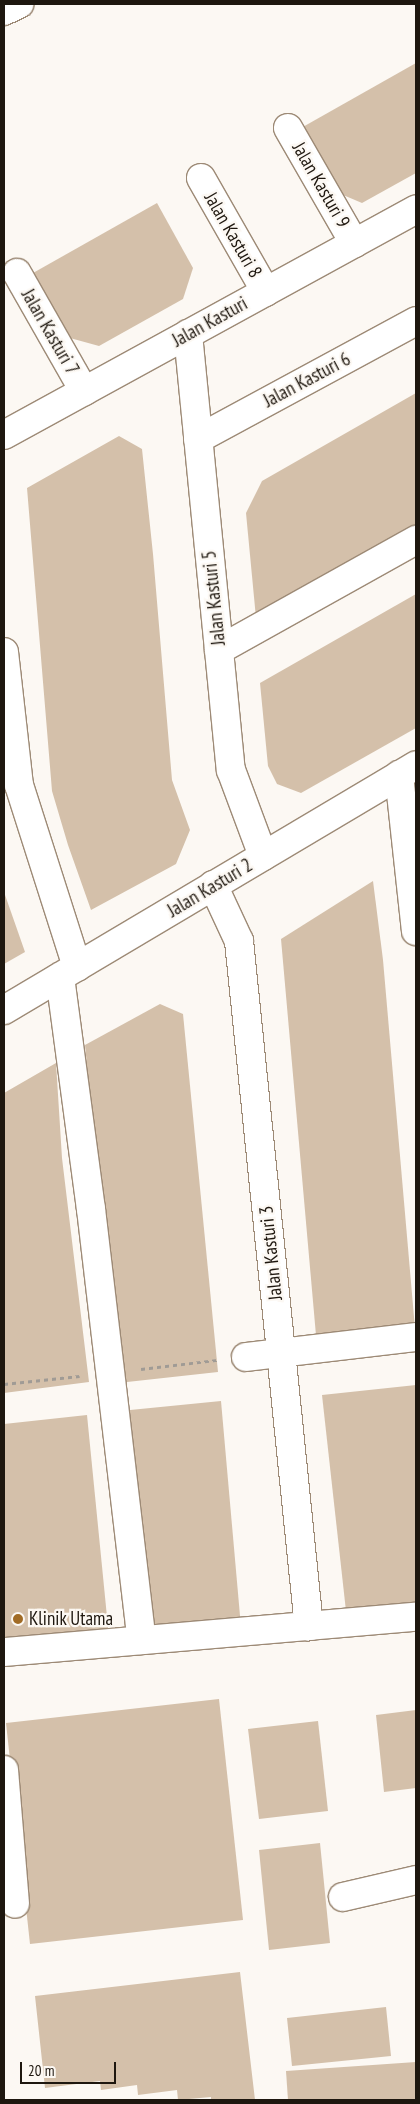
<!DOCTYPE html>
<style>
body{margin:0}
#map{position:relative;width:420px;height:2104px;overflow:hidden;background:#fcf8f3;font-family:"PT Sans Narrow",sans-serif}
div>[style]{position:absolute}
.building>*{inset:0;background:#d4c0aa}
.path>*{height:3px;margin-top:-1.5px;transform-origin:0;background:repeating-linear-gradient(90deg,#a09b95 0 4px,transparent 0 8px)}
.roads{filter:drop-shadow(1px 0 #9d8a76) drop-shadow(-1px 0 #9d8a76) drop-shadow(0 1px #9d8a76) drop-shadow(0 -1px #9d8a76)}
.minor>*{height:28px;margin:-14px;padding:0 14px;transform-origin:14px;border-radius:14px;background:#fff}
.dots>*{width:14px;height:14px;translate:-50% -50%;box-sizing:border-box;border:2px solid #fcf8f3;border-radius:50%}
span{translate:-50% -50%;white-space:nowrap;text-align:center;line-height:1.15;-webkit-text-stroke:4.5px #fcf8f3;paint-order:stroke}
.street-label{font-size:19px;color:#1e170f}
.poi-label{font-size:19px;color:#1e170f}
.left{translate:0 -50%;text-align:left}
.frame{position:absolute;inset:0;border:5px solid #1e170f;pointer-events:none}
.scale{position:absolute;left:20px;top:2062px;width:96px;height:22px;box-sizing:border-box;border:2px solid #1e170f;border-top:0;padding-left:6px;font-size:15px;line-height:18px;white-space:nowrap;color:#1e170f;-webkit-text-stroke:4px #fcf8f3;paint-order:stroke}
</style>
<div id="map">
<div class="building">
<div style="clip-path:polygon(416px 63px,416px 173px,362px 203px,336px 192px,301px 128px)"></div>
<div style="clip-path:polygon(157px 203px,193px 268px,183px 299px,99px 346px,70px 338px,33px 273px)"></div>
<div style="clip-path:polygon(416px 393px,416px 527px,256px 618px,246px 513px,262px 481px)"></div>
<div style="clip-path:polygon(119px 436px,142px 449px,153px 554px,172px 780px,190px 830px,176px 864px,91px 910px,68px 845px,52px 791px,27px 488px)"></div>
<div style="clip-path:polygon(416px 594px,416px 728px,301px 793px,277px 784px,268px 766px,260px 683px)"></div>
<div style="clip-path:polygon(373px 881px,383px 960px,416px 1340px,318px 1358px,281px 939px)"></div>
<div style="clip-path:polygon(4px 892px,25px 952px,4px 964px)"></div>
<div style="clip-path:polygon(160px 1004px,183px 1014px,218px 1372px,118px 1383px,85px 1045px)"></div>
<div style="clip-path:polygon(56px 1063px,62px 1158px,89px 1382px,4px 1393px,4px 1093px)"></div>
<div style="clip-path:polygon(416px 1385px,416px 1603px,346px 1611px,322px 1395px)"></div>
<div style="clip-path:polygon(221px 1401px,241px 1627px,140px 1636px,120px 1411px)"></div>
<div style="clip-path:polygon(87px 1415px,109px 1637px,4px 1647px,4px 1424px)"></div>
<div style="clip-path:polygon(219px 1699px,243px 1920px,30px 1944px,6px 1723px)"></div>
<div style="clip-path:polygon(416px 1710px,416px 1788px,384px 1792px,376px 1715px)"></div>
<div style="clip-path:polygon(318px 1721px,328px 1811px,259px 1819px,248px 1729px)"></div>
<div style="clip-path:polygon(320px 1843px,330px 1943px,269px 1950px,259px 1850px)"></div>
<div style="clip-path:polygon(240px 1972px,255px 2100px,211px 2100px,211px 2097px,178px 2100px,177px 2090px,138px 2095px,137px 2085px,101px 2090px,100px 2081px,45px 2088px,35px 1996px)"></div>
<div style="clip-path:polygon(386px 2007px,391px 2056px,292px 2066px,287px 2018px)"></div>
<div style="clip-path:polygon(416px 2062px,416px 2100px,288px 2100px,286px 2071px)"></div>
</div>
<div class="path">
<div style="left:141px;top:1369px;width:77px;rotate:-6.8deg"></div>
<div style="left:4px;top:1384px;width:76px;rotate:-6deg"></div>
</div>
<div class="roads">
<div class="minor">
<div style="left:4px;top:11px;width:17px;rotate:-25deg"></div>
<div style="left:288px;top:128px;width:133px;rotate:60.1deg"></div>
<div style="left:201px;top:178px;width:131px;rotate:60.3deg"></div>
<div style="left:17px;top:273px;width:136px;rotate:60.4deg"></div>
<div style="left:188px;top:334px;width:438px;rotate:84.4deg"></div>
<div style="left:231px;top:770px;width:92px;rotate:69.6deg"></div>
<div style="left:4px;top:435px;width:470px;rotate:-28.7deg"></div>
<div style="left:198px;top:439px;width:248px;rotate:-28.4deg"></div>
<div style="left:219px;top:650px;width:226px;rotate:-29.2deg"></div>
<div style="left:4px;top:652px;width:134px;rotate:83.6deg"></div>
<div style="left:19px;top:785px;width:191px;rotate:72.3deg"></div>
<div style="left:399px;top:775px;width:157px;rotate:83.8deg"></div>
<div style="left:213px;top:885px;width:62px;rotate:65.1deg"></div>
<div style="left:239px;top:941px;width:689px;rotate:84.17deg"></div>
<div style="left:60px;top:977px;width:234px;rotate:82.4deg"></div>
<div style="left:91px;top:1209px;width:434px;rotate:83.3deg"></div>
<div style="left:4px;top:1010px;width:479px;rotate:-30.7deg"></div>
<div style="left:246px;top:1357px;width:171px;rotate:-6.7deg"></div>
<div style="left:4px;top:1652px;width:413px;rotate:-4.9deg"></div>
<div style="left:4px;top:1770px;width:134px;rotate:85.3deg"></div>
<div style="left:343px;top:1897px;width:75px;rotate:-13.1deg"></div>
</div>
</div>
<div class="dots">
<div style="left:18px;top:1619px;background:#a16b25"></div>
</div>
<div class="street-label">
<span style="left:321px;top:185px;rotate:60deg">Jalan Kasturi 9</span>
<span style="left:233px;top:235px;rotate:60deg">Jalan Kasturi 8</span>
<span style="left:210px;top:322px;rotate:-29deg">Jalan Kasturi</span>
<span style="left:50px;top:332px;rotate:60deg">Jalan Kasturi 7</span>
<span style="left:307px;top:380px;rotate:-28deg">Jalan Kasturi 6</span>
<span style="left:214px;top:598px;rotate:-96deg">Jalan Kasturi 5</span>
<span style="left:210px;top:888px;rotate:-31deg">Jalan Kasturi 2</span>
<span style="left:271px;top:1253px;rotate:-96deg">Jalan Kasturi 3</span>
</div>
<div class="poi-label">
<span class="left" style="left:29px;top:1619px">Klinik Utama</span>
</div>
<div class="frame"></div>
<div class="scale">20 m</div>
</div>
